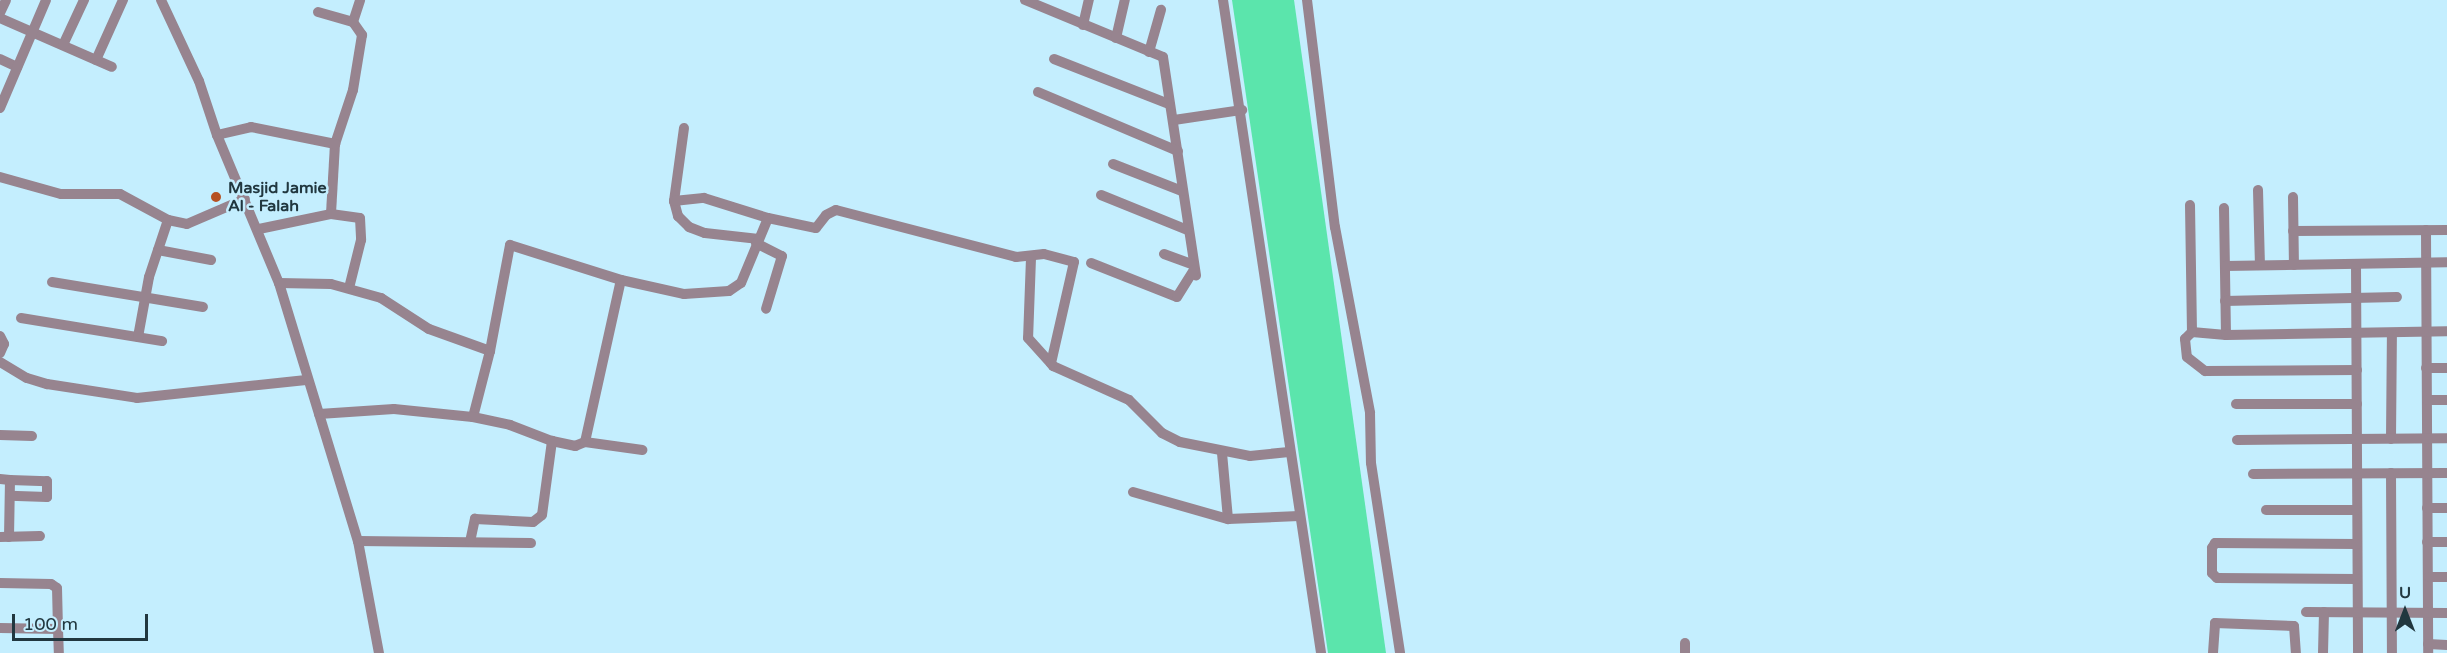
<!DOCTYPE html>
<style>
body{margin:0}
#map{position:relative;width:2447px;height:653px;overflow:hidden;background:#c4eefe;font-family:"Varela Round",sans-serif}
div>[style]{position:absolute}
.water>*{inset:0;background:#5be5ac}
.street>*{height:10px;margin:-5px;padding:0 5px;transform-origin:5px;border-radius:5px;background:#97848f}
.dots>*{width:16px;height:16px;translate:-50% -50%;box-sizing:border-box;border:3px solid #c4eefe;border-radius:50%}
span{translate:-50% -50%;white-space:nowrap;text-align:center;line-height:1.15;-webkit-text-stroke:5px #c4eefe;paint-order:stroke}
.poi-label{font-size:16px;color:#21373f;font-weight:700}
.left{translate:0 -50%;text-align:left}
.north{position:absolute;left:2375px;top:581px;width:60px;height:60px;-webkit-text-stroke:4px #c4eefe;paint-order:stroke;rotate:0deg;font-size:16px;font-weight:700;line-height:24px;text-align:center;color:#21373f}
.north::after{content:'';display:block;margin:auto;width:21px;height:27px;background:#21373f;clip-path:polygon(50% 0,100% 100%,50% 72%,0 100%)}
.scale{position:absolute;left:12px;top:614px;width:136px;height:27px;box-sizing:border-box;border:3px solid #21373f;border-top:0;padding-left:8px;font-size:18px;line-height:21px;white-space:nowrap;color:#21373f;-webkit-text-stroke:4px #c4eefe;paint-order:stroke}
</style>
<div id="map">
<div class="water">
<div style="clip-path:polygon(1232px 0,1294px 0,1386px 653px,1328px 653px)"></div>
</div>
<div class="street">
<div style="left:161px;top:0;width:89px;rotate:64.9deg"></div>
<div style="left:199px;top:81px;width:57px;rotate:71.6deg"></div>
<div style="left:217px;top:135px;width:160px;rotate:67.3deg"></div>
<div style="left:279px;top:283px;width:270px;rotate:73deg"></div>
<div style="left:358px;top:541px;width:114px;rotate:79.4deg"></div>
<div style="left:1025px;top:0;width:149px;rotate:22.4deg"></div>
<div style="left:1163px;top:57px;width:221px;rotate:81.4deg"></div>
<div style="left:1223px;top:0;width:660px;rotate:81.46deg"></div>
<div style="left:1307px;top:0;width:229px;rotate:83deg"></div>
<div style="left:1335px;top:227px;width:189px;rotate:79.3deg"></div>
<div style="left:1370px;top:413px;width:50px;rotate:88.9deg"></div>
<div style="left:1371px;top:463px;width:192px;rotate:81.3deg"></div>
<div style="left:318px;top:12px;width:36px;rotate:16deg"></div>
<div style="left:353px;top:22px;width:16px;rotate:55deg"></div>
<div style="left:362px;top:35px;width:56px;rotate:99.3deg"></div>
<div style="left:353px;top:90px;width:57px;rotate:108.4deg"></div>
<div style="left:335px;top:144px;width:70px;rotate:93.3deg"></div>
<div style="left:0;top:13px;width:14px;rotate:-65deg"></div>
<div style="left:0;top:18px;width:122px;rotate:23.6deg"></div>
<div style="left:353px;top:22px;width:23px;rotate:-72deg"></div>
<div style="left:1083px;top:25px;width:26px;rotate:-77deg"></div>
<div style="left:1116px;top:38px;width:39px;rotate:-77deg"></div>
<div style="left:63px;top:45px;width:50px;rotate:-65deg"></div>
<div style="left:1149px;top:52px;width:44px;rotate:-74.1deg"></div>
<div style="left:0;top:59px;width:19px;rotate:25deg"></div>
<div style="left:1054px;top:59px;width:123px;rotate:21.4deg"></div>
<div style="left:96px;top:60px;width:66px;rotate:-65.8deg"></div>
<div style="left:1038px;top:92px;width:152px;rotate:22.9deg"></div>
<div style="left:0;top:108px;width:117px;rotate:-66.9deg"></div>
<div style="left:1174px;top:120px;width:69px;rotate:-8.4deg"></div>
<div style="left:684px;top:128px;width:74px;rotate:97.8deg"></div>
<div style="left:674px;top:201px;width:16px;rotate:75deg"></div>
<div style="left:678px;top:216px;width:16px;rotate:45deg"></div>
<div style="left:689px;top:227px;width:17px;rotate:21deg"></div>
<div style="left:705px;top:233px;width:54px;rotate:6.3deg"></div>
<div style="left:217px;top:135px;width:35px;rotate:-13deg"></div>
<div style="left:251px;top:127px;width:86px;rotate:11.4deg"></div>
<div style="left:1113px;top:164px;width:74px;rotate:21.4deg"></div>
<div style="left:0;top:177px;width:63px;rotate:15.6deg"></div>
<div style="left:61px;top:194px;width:59px"></div>
<div style="left:120px;top:194px;width:55px;rotate:28.4deg"></div>
<div style="left:168px;top:220px;width:19px;rotate:12deg"></div>
<div style="left:187px;top:224px;width:63px;rotate:-23.3deg"></div>
<div style="left:2258px;top:190px;width:75px;rotate:88.5deg"></div>
<div style="left:1101px;top:195px;width:93px;rotate:22.1deg"></div>
<div style="left:2293px;top:197px;width:68px;rotate:89.2deg"></div>
<div style="left:674px;top:201px;width:30px;rotate:-6deg"></div>
<div style="left:704px;top:198px;width:67px;rotate:17.4deg"></div>
<div style="left:2190px;top:205px;width:127px;rotate:89.1deg"></div>
<div style="left:2224px;top:208px;width:127px;rotate:89.1deg"></div>
<div style="left:259px;top:229px;width:74px;rotate:-11.8deg"></div>
<div style="left:331px;top:214px;width:29px;rotate:8deg"></div>
<div style="left:360px;top:218px;width:22px;rotate:87deg"></div>
<div style="left:361px;top:240px;width:49px;rotate:104deg"></div>
<div style="left:2426px;top:230px;width:423px;rotate:89.7deg"></div>
<div style="left:2293px;top:231px;width:154px;rotate:-0.4deg"></div>
<div style="left:756px;top:243px;width:29px;rotate:27deg"></div>
<div style="left:782px;top:256px;width:55px;rotate:106.8deg"></div>
<div style="left:158px;top:250px;width:54px;rotate:10.7deg"></div>
<div style="left:1164px;top:254px;width:30px;rotate:20deg"></div>
<div style="left:1031px;top:258px;width:80px;rotate:92.1deg"></div>
<div style="left:1028px;top:338px;width:38px;rotate:48deg"></div>
<div style="left:1053px;top:366px;width:83px;rotate:24.1deg"></div>
<div style="left:1129px;top:400px;width:47px;rotate:45deg"></div>
<div style="left:1162px;top:433px;width:20px;rotate:27deg"></div>
<div style="left:1180px;top:442px;width:71px;rotate:11.3deg"></div>
<div style="left:1250px;top:456px;width:39px;rotate:-6deg"></div>
<div style="left:1091px;top:263px;width:92px;rotate:21.6deg"></div>
<div style="left:1177px;top:297px;width:32px;rotate:-58deg"></div>
<div style="left:2356px;top:264px;width:389px;rotate:89.7deg"></div>
<div style="left:2225px;top:266px;width:222px;rotate:-1deg"></div>
<div style="left:52px;top:282px;width:153px;rotate:9.4deg"></div>
<div style="left:279px;top:283px;width:52px;rotate:1.1deg"></div>
<div style="left:331px;top:284px;width:52px;rotate:15.6deg"></div>
<div style="left:381px;top:298px;width:57px;rotate:32.9deg"></div>
<div style="left:429px;top:329px;width:65px;rotate:19.8deg"></div>
<div style="left:490px;top:351px;width:68px;rotate:104.4deg"></div>
<div style="left:2225px;top:301px;width:172px;rotate:-1.3deg"></div>
<div style="left:21px;top:318px;width:143px;rotate:9.3deg"></div>
<div style="left:2192px;top:332px;width:34px;rotate:5deg"></div>
<div style="left:2226px;top:335px;width:221px;rotate:-1deg"></div>
<div style="left:2192px;top:332px;width:10px;rotate:135deg"></div>
<div style="left:2185px;top:339px;width:18px;rotate:84deg"></div>
<div style="left:2187px;top:357px;width:23px;rotate:38deg"></div>
<div style="left:2205px;top:371px;width:152px;rotate:-0.4deg"></div>
<div style="left:0;top:336px;width:9px;rotate:63deg"></div>
<div style="left:4px;top:344px;width:10px;rotate:114deg"></div>
<div style="left:138px;top:337px;width:61px;rotate:-79.6deg"></div>
<div style="left:149px;top:277px;width:60px;rotate:-71.6deg"></div>
<div style="left:490px;top:351px;width:108px;rotate:-79.3deg"></div>
<div style="left:510px;top:245px;width:116px;rotate:17.5deg"></div>
<div style="left:0;top:362px;width:31px;rotate:31deg"></div>
<div style="left:27px;top:378px;width:21px;rotate:17deg"></div>
<div style="left:47px;top:384px;width:91px;rotate:8.8deg"></div>
<div style="left:137px;top:398px;width:170px;rotate:-6.1deg"></div>
<div style="left:2426px;top:368px;width:21px"></div>
<div style="left:2427px;top:400px;width:20px"></div>
<div style="left:2236px;top:404px;width:121px"></div>
<div style="left:319px;top:414px;width:75px;rotate:-3.8deg"></div>
<div style="left:394px;top:409px;width:79px;rotate:5.8deg"></div>
<div style="left:473px;top:417px;width:38px;rotate:12deg"></div>
<div style="left:510px;top:425px;width:45px;rotate:20.9deg"></div>
<div style="left:552px;top:441px;width:24px;rotate:12deg"></div>
<div style="left:575px;top:446px;width:11px;rotate:-22deg"></div>
<div style="left:585px;top:442px;width:166px;rotate:-77.5deg"></div>
<div style="left:621px;top:280px;width:65px;rotate:12.5deg"></div>
<div style="left:684px;top:294px;width:45px;rotate:-3.8deg"></div>
<div style="left:729px;top:291px;width:14px;rotate:-34deg"></div>
<div style="left:741px;top:283px;width:70px;rotate:-67.4deg"></div>
<div style="left:768px;top:218px;width:49px;rotate:11.8deg"></div>
<div style="left:816px;top:228px;width:16px;rotate:-52deg"></div>
<div style="left:826px;top:215px;width:11px;rotate:-27deg"></div>
<div style="left:836px;top:210px;width:186px;rotate:14.6deg"></div>
<div style="left:1016px;top:257px;width:28px;rotate:-6deg"></div>
<div style="left:1044px;top:254px;width:31px;rotate:15deg"></div>
<div style="left:1074px;top:262px;width:104px;rotate:102.8deg"></div>
<div style="left:0;top:435px;width:32px;rotate:2deg"></div>
<div style="left:2391px;top:439px;width:105px;rotate:-89.5deg"></div>
<div style="left:2237px;top:440px;width:210px;rotate:-0.5deg"></div>
<div style="left:585px;top:442px;width:58px;rotate:8deg"></div>
<div style="left:1222px;top:453px;width:66px;rotate:84.8deg"></div>
<div style="left:2391px;top:473px;width:180px;rotate:89.7deg"></div>
<div style="left:2253px;top:474px;width:194px;rotate:-0.3deg"></div>
<div style="left:0;top:479px;width:10px;rotate:6deg"></div>
<div style="left:10px;top:480px;width:57px;rotate:91deg"></div>
<div style="left:10px;top:480px;width:37px;rotate:2deg"></div>
<div style="left:47px;top:481px;width:16px;rotate:90deg"></div>
<div style="left:47px;top:497px;width:37px;rotate:-178deg"></div>
<div style="left:1133px;top:492px;width:99px;rotate:15.9deg"></div>
<div style="left:1228px;top:519px;width:71px;rotate:-2.4deg"></div>
<div style="left:2427px;top:508px;width:20px"></div>
<div style="left:2266px;top:510px;width:91px"></div>
<div style="left:0;top:537px;width:40px;rotate:-1.4deg"></div>
<div style="left:358px;top:541px;width:173px;rotate:0.7deg"></div>
<div style="left:470px;top:542px;width:24px;rotate:-78deg"></div>
<div style="left:475px;top:519px;width:58px;rotate:3deg"></div>
<div style="left:533px;top:522px;width:11px;rotate:-38deg"></div>
<div style="left:542px;top:515px;width:75px;rotate:-82.3deg"></div>
<div style="left:2427px;top:542px;width:20px"></div>
<div style="left:2357px;top:544px;width:142px;rotate:-179.6deg"></div>
<div style="left:2215px;top:543px;width:6px;rotate:121deg"></div>
<div style="left:2212px;top:548px;width:25px;rotate:90deg"></div>
<div style="left:2212px;top:573px;width:7px;rotate:45deg"></div>
<div style="left:2217px;top:578px;width:140px;rotate:0.4deg"></div>
<div style="left:2429px;top:577px;width:18px"></div>
<div style="left:0;top:583px;width:51px;rotate:1.1deg"></div>
<div style="left:51px;top:584px;width:7px;rotate:34deg"></div>
<div style="left:57px;top:588px;width:41px;rotate:88.6deg"></div>
<div style="left:58px;top:629px;width:58px;rotate:-179deg"></div>
<div style="left:2306px;top:612px;width:141px;rotate:0.4deg"></div>
<div style="left:58px;top:629px;width:24px;rotate:88deg"></div>
<div style="left:2428px;top:644px;width:19px;rotate:3deg"></div>
<div style="left:1685px;top:653px;width:10px;rotate:-90deg"></div>
<div style="left:2213px;top:653px;width:30px;rotate:-86deg"></div>
<div style="left:2215px;top:623px;width:79px;rotate:2.2deg"></div>
<div style="left:2294px;top:626px;width:27px;rotate:86deg"></div>
<div style="left:2323px;top:653px;width:41px;rotate:-88.6deg"></div>
</div>
<div class="dots">
<div style="left:216px;top:197px;background:#b65122"></div>
</div>
<div class="poi-label">
<span class="left" style="left:228px;top:197px">Masjid Jamie<br>Al - Falah</span>
</div>
<div class="north">U</div>
<div class="scale">100 m</div>
</div>
